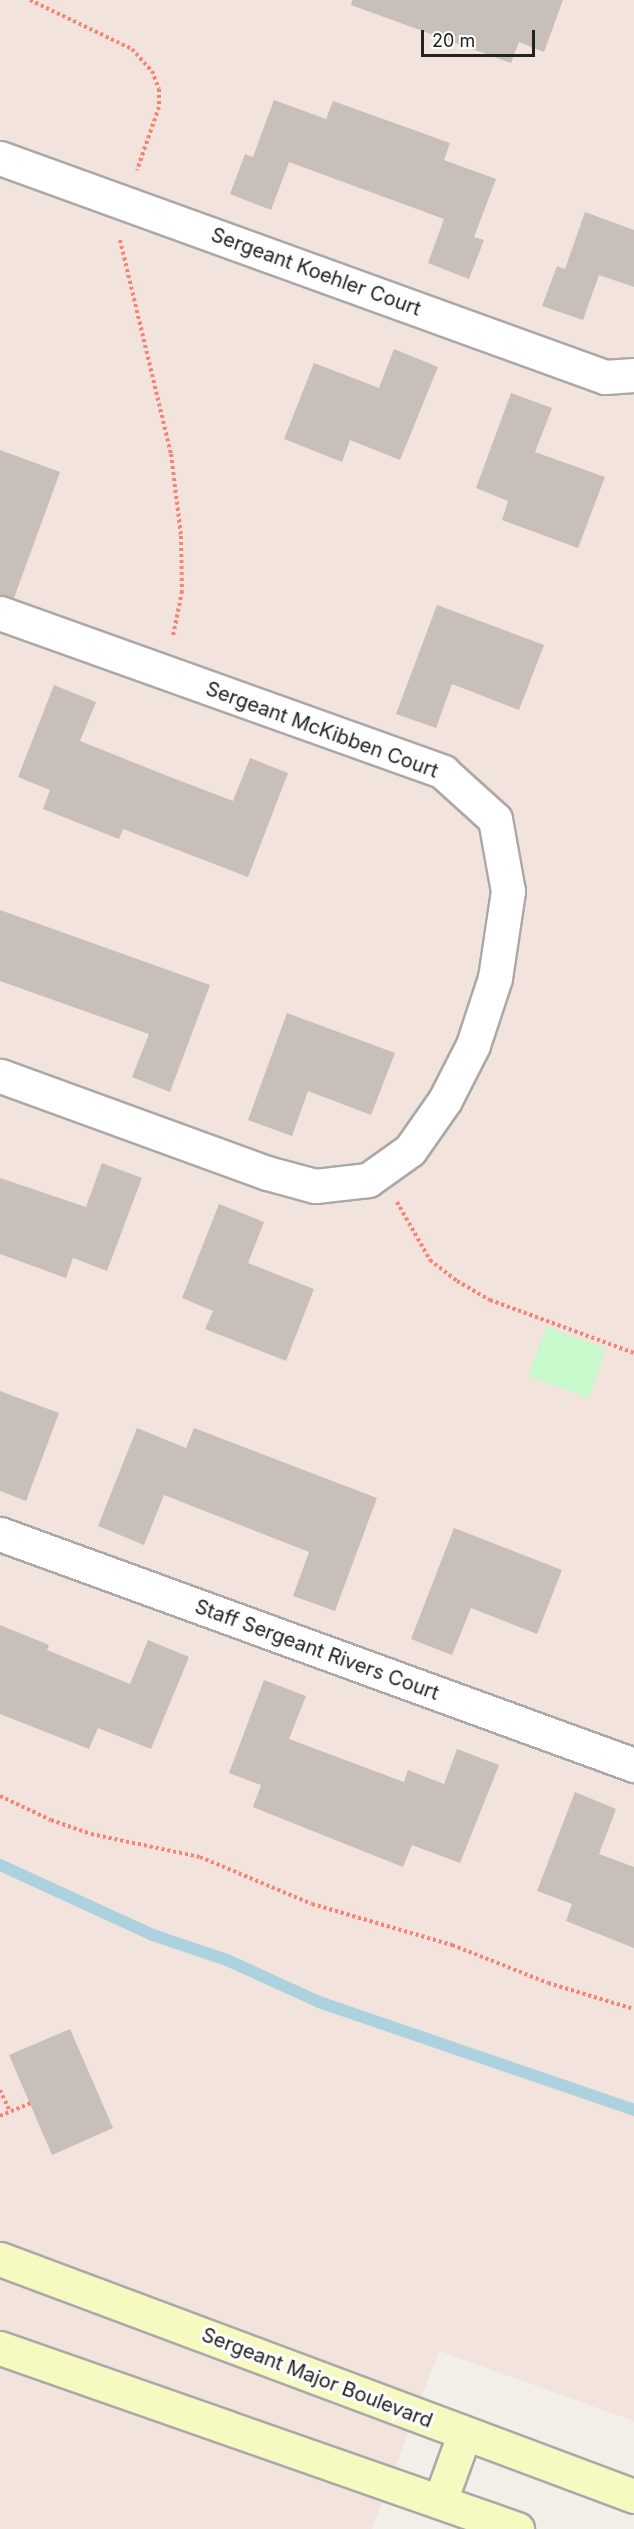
<!DOCTYPE html>
<style>
body{margin:0}
#map{position:relative;width:634px;height:2529px;overflow:hidden;background:#f2efe9;font-family:Inter,sans-serif}
div>[style]{position:absolute}
.military>*{inset:0;background:#f3e3dd}
.park>*{inset:0;background:#c8f9cd}
.stream>*{height:12px;margin:-6px;padding:0 6px;transform-origin:6px;border-radius:6px;background:#abd2de}
.building>*{inset:0;background:#c7bfb8}
.path>*{height:4px;margin-top:-2px;transform-origin:0;background:repeating-linear-gradient(90deg,#f88274 0 3px,transparent 0 6px)}
.roads{filter:drop-shadow(2px 0 #a9a9a9) drop-shadow(-2px 0 #a9a9a9) drop-shadow(0 2px #a9a9a9) drop-shadow(0 -2px #a9a9a9)}
.street>*{height:33px;margin:-16.5px;padding:0 16.5px;transform-origin:16.5px;border-radius:16.5px;background:#fff}
.secondary>*{height:33px;margin:-16.5px;padding:0 16.5px;transform-origin:16.5px;border-radius:16.5px;background:#f6f9c0}
span{translate:-50% -50%;white-space:nowrap;text-align:center;line-height:1.15;-webkit-text-stroke:6px #fff;paint-order:stroke}
.street-label{font-size:20px;color:#222}
.scale{position:absolute;left:421px;top:30px;width:114px;height:27px;box-sizing:border-box;border:3px solid #222;border-top:0;padding-left:8px;font-size:18px;line-height:21px;white-space:nowrap;color:#222;-webkit-text-stroke:4px #fff;paint-order:stroke}
</style>
<div id="map">
<div class="military">
<div style="clip-path:polygon(0 0,634px 0,634px 2421px,439px 2351px,372px 2529px,0 2529px)"></div>
</div>
<div class="park">
<div style="clip-path:polygon(546px 1327px,606px 1348px,589px 1398px,528px 1376px)"></div>
</div>
<div class="stream">
<div style="left:0;top:1865px;width:168px;rotate:24.6deg"></div>
<div style="left:153px;top:1935px;width:78px;rotate:18.7deg"></div>
<div style="left:227px;top:1960px;width:101px;rotate:24.5deg"></div>
<div style="left:319px;top:2002px;width:333px;rotate:18.9deg"></div>
</div>
<div class="building">
<div style="clip-path:polygon(352px 0,563px 0,544px 52px,519px 42px,511px 63px,351px 5px)"></div>
<div style="clip-path:polygon(274px 100px,326px 119px,333px 101px,450px 143px,444px 160px,496px 179px,474px 237px,484px 240px,469px 279px,428px 263px,444px 219px,289px 162px,271px 210px,230px 194px,245px 154px,253px 157px)"></div>
<div style="clip-path:polygon(585px 212px,634px 230px,634px 287px,599px 275px,583px 320px,542px 306px,557px 266px,565px 269px)"></div>
<div style="clip-path:polygon(394px 349px,438px 367px,400px 460px,350px 440px,342px 462px,284px 439px,314px 363px,379px 388px)"></div>
<div style="clip-path:polygon(511px 393px,552px 408px,535px 452px,605px 477px,578px 548px,502px 520px,508px 501px,476px 488px)"></div>
<div style="clip-path:polygon(0 450px,60px 472px,14px 598px,0 595px)"></div>
<div style="clip-path:polygon(437px 605px,544px 645px,519px 710px,452px 684px,436px 728px,396px 714px)"></div>
<div style="clip-path:polygon(54px 685px,96px 702px,80px 741px,165px 775px,233px 801px,250px 758px,288px 773px,248px 877px,123px 829px,119px 839px,43px 809px,50px 790px,18px 777px)"></div>
<div style="clip-path:polygon(0 910px,210px 985px,170px 1092px,132px 1077px,149px 1034px,0 981px)"></div>
<div style="clip-path:polygon(287px 1013px,395px 1053px,371px 1115px,308px 1091px,292px 1136px,248px 1120px)"></div>
<div style="clip-path:polygon(102px 1163px,142px 1178px,107px 1271px,73px 1258px,66px 1278px,0 1254px,0 1178px,86px 1207px)"></div>
<div style="clip-path:polygon(219px 1204px,264px 1222px,248px 1263px,314px 1289px,286px 1361px,205px 1329px,213px 1311px,182px 1298px)"></div>
<div style="clip-path:polygon(0 1391px,59px 1413px,26px 1501px,0 1491px)"></div>
<div style="clip-path:polygon(137px 1428px,186px 1448px,194px 1428px,377px 1498px,335px 1611px,293px 1596px,309px 1552px,164px 1495px,144px 1545px,98px 1526px)"></div>
<div style="clip-path:polygon(454px 1528px,562px 1570px,537px 1634px,471px 1608px,452px 1655px,411px 1639px)"></div>
<div style="clip-path:polygon(0 1625px,49px 1645px,47px 1650px,130px 1684px,148px 1640px,189px 1657px,151px 1749px,98px 1728px,89px 1749px,0 1714px)"></div>
<div style="clip-path:polygon(264px 1680px,306px 1696px,289px 1739px,404px 1782px,408px 1770px,444px 1784px,457px 1749px,499px 1765px,460px 1863px,412px 1845px,403px 1867px,253px 1807px,261px 1785px,229px 1773px)"></div>
<div style="clip-path:polygon(575px 1792px,616px 1809px,599px 1854px,634px 1867px,634px 1948px,566px 1921px,572px 1904px,537px 1891px)"></div>
<div style="clip-path:polygon(70px 2029px,113px 2128px,52px 2155px,9px 2055px)"></div>
</div>
<div class="path">
<div style="left:30px;top:0;width:113px;rotate:25.7deg"></div>
<div style="left:132px;top:49px;width:30px;rotate:48deg"></div>
<div style="left:152px;top:71px;width:19px;rotate:69deg"></div>
<div style="left:159px;top:89px;width:18px;rotate:90deg"></div>
<div style="left:159px;top:107px;width:67px;rotate:109.2deg"></div>
<div style="left:120px;top:240px;width:220px;rotate:76.6deg"></div>
<div style="left:171px;top:454px;width:83px;rotate:83deg"></div>
<div style="left:181px;top:536px;width:55px;rotate:89deg"></div>
<div style="left:182px;top:591px;width:46px;rotate:101.3deg"></div>
<div style="left:397px;top:1202px;width:67px;rotate:60.4deg"></div>
<div style="left:430px;top:1260px;width:34px;rotate:38deg"></div>
<div style="left:457px;top:1281px;width:38px;rotate:30deg"></div>
<div style="left:490px;top:1300px;width:153px;rotate:20.2deg"></div>
<div style="left:0;top:1796px;width:56px;rotate:25.2deg"></div>
<div style="left:51px;top:1820px;width:42px;rotate:19.3deg"></div>
<div style="left:91px;top:1834px;width:111px;rotate:11.9deg"></div>
<div style="left:200px;top:1857px;width:121px;rotate:22.8deg"></div>
<div style="left:312px;top:1904px;width:146px;rotate:16.3deg"></div>
<div style="left:452px;top:1945px;width:103px;rotate:21.6deg"></div>
<div style="left:548px;top:1983px;width:90px;rotate:16.8deg"></div>
<div style="left:0;top:2090px;width:23px;rotate:65deg"></div>
<div style="left:0;top:2116px;width:33px;rotate:-23deg"></div>
</div>
<div class="roads">
<div class="street">
<div style="left:0;top:158px;width:643px;rotate:19.9deg"></div>
<div style="left:605px;top:377px;width:29px;rotate:-4deg"></div>
<div style="left:0;top:613px;width:471px;rotate:19.7deg"></div>
<div style="left:443px;top:772px;width:70px;rotate:42.1deg"></div>
<div style="left:495px;top:819px;width:73px;rotate:79.8deg"></div>
<div style="left:508px;top:891px;width:88px;rotate:98.5deg"></div>
<div style="left:495px;top:978px;width:71px;rotate:108.2deg"></div>
<div style="left:473px;top:1045px;width:62px;rotate:117deg"></div>
<div style="left:445px;top:1100px;width:61px;rotate:125deg"></div>
<div style="left:410px;top:1150px;width:52px;rotate:144.5deg"></div>
<div style="left:368px;top:1180px;width:53px;rotate:173.5deg"></div>
<div style="left:315px;top:1186px;width:50px;rotate:-164.8deg"></div>
<div style="left:267px;top:1173px;width:284px;rotate:-160deg"></div>
<div style="left:0;top:1534px;width:675px;rotate:20.02deg"></div>
</div>
<div class="secondary">
<div style="left:0;top:2259px;width:677px;rotate:20.5deg"></div>
<div style="left:0;top:2348px;width:548px;rotate:19.29deg"></div>
<div style="left:440px;top:2501px;width:70px;rotate:-70deg"></div>
</div>
</div>
<div class="street-label">
<span style="left:316px;top:272px;rotate:20deg">Sergeant Koehler Court</span>
<span style="left:322px;top:730px;rotate:20deg">Sergeant McKibben Court</span>
<span style="left:317px;top:1650px;rotate:20deg">Staff Sergeant Rivers Court</span>
<span style="left:317px;top:2378px;rotate:21deg">Sergeant Major Boulevard</span>
</div>
<div class="scale">20 m</div>
</div>
